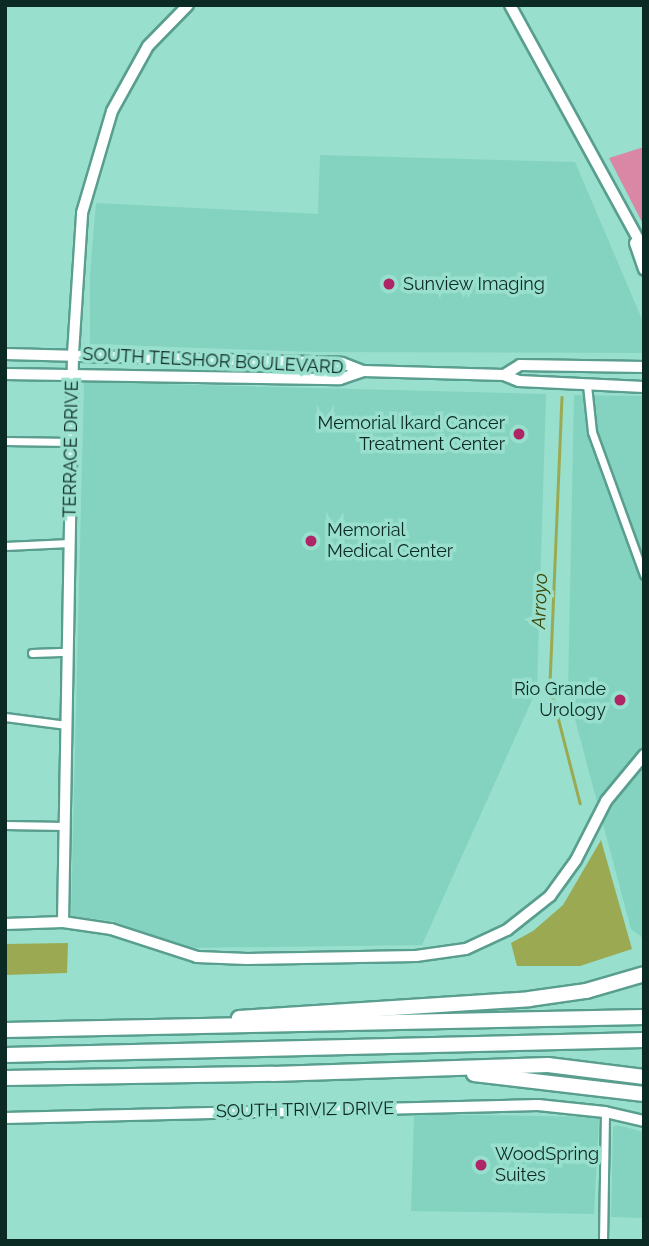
<!DOCTYPE html>
<style>
body{margin:0}
#map{position:relative;width:649px;height:1246px;overflow:hidden;background:#98dfcd;font-family:Raleway,sans-serif}
div>[style]{position:absolute}
.built>*{inset:0;background:#83d3c0}
.green>*{inset:0;background:#da87a5}
.water>*{inset:0;background:#9baa52}
.stream>*{height:2.5px;margin:-1.25px;padding:0 1.25px;transform-origin:1.25px;border-radius:1.25px;background:#9baa52}
.roads{filter:drop-shadow(2px 0 #599e8e) drop-shadow(-2px 0 #599e8e) drop-shadow(0 2px #599e8e) drop-shadow(0 -2px #599e8e)}
.street>*{height:7px;margin:-3.5px;padding:0 3.5px;transform-origin:3.5px;border-radius:3.5px;background:#fff}
.secondary>*{height:10px;margin:-5px;padding:0 5px;transform-origin:5px;border-radius:5px;background:#fff}
.highway>*{height:14px;margin:-7px;padding:0 7px;transform-origin:7px;border-radius:7px;background:#fff}
.dots>*{width:19px;height:19px;translate:-50% -50%;box-sizing:border-box;border:4px solid #98dfcd;border-radius:50%}
span{translate:-50% -50%;white-space:nowrap;text-align:center;line-height:1.15;-webkit-text-stroke:7px #98dfcd;paint-order:stroke}
.poi-label{font-size:18px;color:#0c2a24}
.left{translate:0 -50%;text-align:left}
.right{translate:-100% -50%;text-align:right}
.street-label{font-size:18px;color:#0c2a24}
.water-label{font-size:19px;color:#3d4500;font-style:italic}
.frame{position:absolute;inset:0;border:7px solid #0c2a24;pointer-events:none}
</style>
<div id="map">
<div class="built">
<div style="clip-path:polygon(320px 155px,575px 162px,644px 324px,644px 353px,314px 352px,90px 344px,90px 274px,96px 203px,318px 214px)"></div>
<div style="clip-path:polygon(84px 382px,546px 394px,537px 689px,422px 945px,186px 948px,113px 921px,71px 916px)"></div>
<div style="clip-path:polygon(574px 395px,644px 396px,644px 939px,631px 929px,568px 693px)"></div>
<div style="clip-path:polygon(414px 1114px,599px 1117px,594px 1214px,411px 1211px)"></div>
<div style="clip-path:polygon(617px 1125px,644px 1132px,644px 1218px,611px 1217px,613px 1127px)"></div>
</div>
<div class="green">
<div style="clip-path:polygon(644px 147px,644px 226px,609px 158px)"></div>
</div>
<div class="water">
<div style="clip-path:polygon(601px 840px,632px 949px,580px 966px,517px 966px,511px 943px,533px 931px,563px 905px)"></div>
<div style="clip-path:polygon(68px 943px,67px 973px,5px 975px,5px 944px)"></div>
</div>
<div class="stream">
<div style="left:562px;top:397px;width:289px;rotate:92.4deg"></div>
<div style="left:550px;top:686px;width:121px;rotate:75.6deg"></div>
</div>
<div class="roads">
<div class="street">
<div style="left:587px;top:385px;width:47px;rotate:83.9deg"></div>
<div style="left:592px;top:432px;width:152px;rotate:70deg"></div>
<div style="left:5px;top:441px;width:66px;rotate:0.9deg"></div>
<div style="left:5px;top:546px;width:65px;rotate:-2.6deg"></div>
<div style="left:32px;top:653px;width:36px;rotate:-2deg"></div>
<div style="left:5px;top:717px;width:62px;rotate:7.5deg"></div>
<div style="left:5px;top:825px;width:60px;rotate:1deg"></div>
<div style="left:603px;top:1241px;width:129px;rotate:-89.1deg"></div>
</div>
<div class="secondary">
<div style="left:510px;top:5px;width:279px;rotate:61.3deg"></div>
<div style="left:635px;top:243px;width:28px;rotate:71deg"></div>
<div style="left:5px;top:354px;width:337px;rotate:1.5deg"></div>
<div style="left:342px;top:363px;width:22px;rotate:21deg"></div>
<div style="left:363px;top:371px;width:141px;rotate:1.6deg"></div>
<div style="left:504px;top:375px;width:16px;rotate:22deg"></div>
<div style="left:519px;top:381px;width:125px;rotate:2.7deg"></div>
<div style="left:5px;top:374px;width:335px;rotate:0.9deg"></div>
<div style="left:340px;top:379px;width:24px;rotate:-19deg"></div>
<div style="left:504px;top:375px;width:19px;rotate:-32deg"></div>
<div style="left:520px;top:365px;width:124px;rotate:0.9deg"></div>
<div style="left:63px;top:922px;width:568px;rotate:-88.99deg"></div>
<div style="left:73px;top:354px;width:141px;rotate:-86.3deg"></div>
<div style="left:82px;top:213px;width:106px;rotate:-73.6deg"></div>
<div style="left:112px;top:111px;width:74px;rotate:-61deg"></div>
<div style="left:148px;top:46px;width:57px;rotate:-45.7deg"></div>
<div style="left:5px;top:924px;width:58px;rotate:-2deg"></div>
<div style="left:63px;top:922px;width:49px;rotate:8.3deg"></div>
<div style="left:111px;top:929px;width:90px;rotate:18deg"></div>
<div style="left:197px;top:957px;width:50px;rotate:2.3deg"></div>
<div style="left:247px;top:959px;width:169px;rotate:-1deg"></div>
<div style="left:416px;top:956px;width:50px;rotate:-8deg"></div>
<div style="left:466px;top:949px;width:45px;rotate:-24.9deg"></div>
<div style="left:507px;top:930px;width:55px;rotate:-38.3deg"></div>
<div style="left:550px;top:896px;width:44px;rotate:-54.2deg"></div>
<div style="left:576px;top:860px;width:66px;rotate:-63deg"></div>
<div style="left:606px;top:801px;width:60px;rotate:-50.4deg"></div>
<div style="left:5px;top:1118px;width:533px;rotate:-1.4deg"></div>
<div style="left:538px;top:1105px;width:67px;rotate:6deg"></div>
<div style="left:605px;top:1112px;width:40px;rotate:13deg"></div>
</div>
<div class="highway">
<div style="left:239px;top:1018px;width:291px;rotate:-3.7deg"></div>
<div style="left:529px;top:999px;width:58px;rotate:-8deg"></div>
<div style="left:586px;top:991px;width:60px;rotate:-16.3deg"></div>
<div style="left:5px;top:1030px;width:639px;rotate:-1.17deg"></div>
<div style="left:5px;top:1055px;width:639px;rotate:-1.34deg"></div>
<div style="left:474px;top:1074px;width:171px;rotate:6.7deg"></div>
<div style="left:5px;top:1078px;width:268px;rotate:-0.9deg"></div>
<div style="left:273px;top:1074px;width:275px;rotate:-1.9deg"></div>
<div style="left:548px;top:1065px;width:97px;rotate:7.1deg"></div>
</div>
</div>
<div class="dots">
<div style="left:389px;top:284px;background:#af2667"></div>
<div style="left:519px;top:434px;background:#af2667"></div>
<div style="left:311px;top:541px;background:#af2667"></div>
<div style="left:620px;top:700px;background:#af2667"></div>
<div style="left:481px;top:1165px;background:#af2667"></div>
</div>
<div class="poi-label">
<span class="left" style="left:403px;top:284px">Sunview Imaging</span>
<span class="right" style="left:505px;top:434px">Memorial Ikard Cancer<br>Treatment Center</span>
<span class="left" style="left:327px;top:541px">Memorial<br>Medical Center</span>
<span class="right" style="left:606px;top:700px">Rio Grande<br>Urology</span>
<span class="left" style="left:495px;top:1165px">WoodSpring<br>Suites</span>
</div>
<div class="street-label">
<span style="left:213px;top:361px;rotate:3deg">SOUTH TELSHOR BOULEVARD</span>
<span style="left:71px;top:449px;rotate:-89deg">TERRACE DRIVE</span>
<span style="left:305px;top:1110px;rotate:-1deg">SOUTH TRIVIZ DRIVE</span>
</div>
<div class="water-label">
<span style="left:540px;top:601px;rotate:-88deg">Arroyo</span>
</div>
<div class="frame"></div>
</div>
